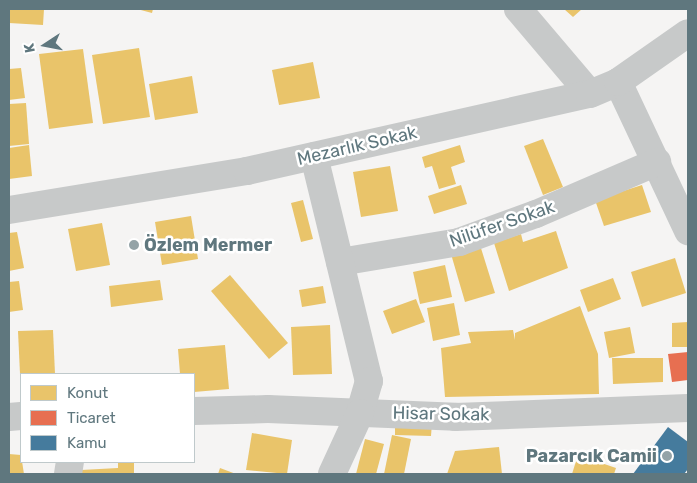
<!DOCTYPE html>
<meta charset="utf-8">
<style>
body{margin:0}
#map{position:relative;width:697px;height:483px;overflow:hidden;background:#f5f4f3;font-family:Rubik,sans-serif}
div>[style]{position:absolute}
.homes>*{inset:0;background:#e9c46a}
.shops>*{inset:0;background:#e76f51}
.public>*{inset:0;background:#457b9d}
.minor>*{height:28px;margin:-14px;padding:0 14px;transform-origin:14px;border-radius:14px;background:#c7c9c9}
.tertiary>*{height:28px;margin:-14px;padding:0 14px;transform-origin:14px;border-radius:14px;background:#c7c9c9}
.dots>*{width:14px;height:14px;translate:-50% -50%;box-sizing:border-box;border:2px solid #fff;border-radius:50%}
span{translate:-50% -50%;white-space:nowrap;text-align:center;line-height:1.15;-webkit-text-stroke:5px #fff;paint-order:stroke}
.street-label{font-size:18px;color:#5f777e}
.poi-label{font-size:18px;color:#5f777e;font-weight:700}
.left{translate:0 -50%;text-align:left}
.right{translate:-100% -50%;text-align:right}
.frame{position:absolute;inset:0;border:10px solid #5f777e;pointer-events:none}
.legend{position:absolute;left:20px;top:373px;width:175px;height:90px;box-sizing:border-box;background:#fff;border:1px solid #bfc9cb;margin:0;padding:6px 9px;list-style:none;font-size:15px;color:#5f777e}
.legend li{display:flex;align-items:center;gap:10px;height:25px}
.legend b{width:25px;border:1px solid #bfc9cb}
.north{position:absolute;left:20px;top:20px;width:50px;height:50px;-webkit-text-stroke:4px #fff;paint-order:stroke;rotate:259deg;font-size:14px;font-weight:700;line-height:20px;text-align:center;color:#5f777e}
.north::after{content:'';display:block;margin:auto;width:18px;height:22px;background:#5f777e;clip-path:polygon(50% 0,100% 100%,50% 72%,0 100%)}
</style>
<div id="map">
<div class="homes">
<div style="clip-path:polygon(9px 9px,44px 9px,43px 25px,9px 23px)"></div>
<div style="clip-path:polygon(137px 9px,153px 9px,152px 13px)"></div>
<div style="clip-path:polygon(564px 9px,582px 9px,573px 17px)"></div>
<div style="clip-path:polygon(139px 48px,150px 117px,103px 124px,92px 55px)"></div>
<div style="clip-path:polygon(83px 49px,93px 123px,49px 129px,39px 54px)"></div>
<div style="clip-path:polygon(313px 62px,320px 98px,279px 105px,272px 70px)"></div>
<div style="clip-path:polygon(21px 68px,25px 98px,9px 100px,9px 69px)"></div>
<div style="clip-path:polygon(192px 76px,198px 113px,155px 120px,149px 84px)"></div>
<div style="clip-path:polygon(26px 103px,29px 144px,9px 146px,9px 104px)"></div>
<div style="clip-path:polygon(543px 139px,563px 187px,543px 195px,524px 146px)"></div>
<div style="clip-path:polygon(29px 145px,32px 176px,9px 179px,9px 148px)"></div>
<div style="clip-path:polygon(460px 145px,465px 162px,451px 167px,456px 184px,439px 189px,432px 166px,425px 168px,422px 157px)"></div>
<div style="clip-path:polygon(390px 166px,398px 211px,361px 217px,353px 172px)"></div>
<div style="clip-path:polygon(461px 185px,467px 204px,434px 214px,428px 196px)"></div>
<div style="clip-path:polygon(642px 185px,651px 212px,604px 226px,595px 200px)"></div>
<div style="clip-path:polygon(303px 200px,313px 239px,301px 242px,291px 203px)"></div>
<div style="clip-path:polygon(191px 216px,198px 259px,162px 265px,155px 222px)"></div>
<div style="clip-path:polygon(102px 223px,110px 265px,76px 271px,68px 229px)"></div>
<div style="clip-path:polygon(556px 231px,568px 268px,509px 291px,494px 243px,521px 234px,523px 242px)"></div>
<div style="clip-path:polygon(17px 232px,24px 268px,9px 271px,9px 233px)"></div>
<div style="clip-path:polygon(480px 245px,495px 293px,465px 302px,451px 254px)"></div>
<div style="clip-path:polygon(675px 258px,686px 293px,642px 307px,631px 272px)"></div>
<div style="clip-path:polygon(445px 265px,452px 297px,420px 304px,413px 272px)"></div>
<div style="clip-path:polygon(230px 275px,288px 343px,269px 359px,211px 291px)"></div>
<div style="clip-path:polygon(613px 278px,621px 299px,588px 312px,580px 290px)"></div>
<div style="clip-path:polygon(160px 280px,163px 300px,111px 307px,109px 286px)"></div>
<div style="clip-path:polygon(19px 281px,23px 310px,9px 312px,9px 282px)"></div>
<div style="clip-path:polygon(323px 286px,326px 303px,302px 307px,299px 290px)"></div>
<div style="clip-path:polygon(416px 299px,425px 322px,392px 334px,383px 311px)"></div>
<div style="clip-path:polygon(454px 303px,460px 335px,433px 341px,427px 308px)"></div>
<div style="clip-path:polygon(580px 306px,598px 354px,599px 394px,445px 397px,441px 348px,471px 343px,468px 332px,513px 330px,515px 340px,515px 333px)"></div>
<div style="clip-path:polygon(688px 322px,688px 347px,672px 347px,672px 323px)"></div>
<div style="clip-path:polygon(330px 325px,332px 374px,293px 375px,291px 327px)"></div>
<div style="clip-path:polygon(630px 327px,635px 353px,609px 358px,604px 332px)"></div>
<div style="clip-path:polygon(53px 330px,55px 374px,20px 374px,18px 331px)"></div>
<div style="clip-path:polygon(225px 345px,229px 389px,194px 392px,194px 374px,180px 374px,178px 349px)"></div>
<div style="clip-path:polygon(612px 358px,663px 358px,663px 382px,613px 384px)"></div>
<div style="clip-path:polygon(395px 422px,432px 423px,431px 436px,395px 435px)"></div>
<div style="clip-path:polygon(252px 433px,292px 440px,287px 474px,246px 470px)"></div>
<div style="clip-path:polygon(392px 435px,411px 439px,404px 474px,384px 474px)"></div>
<div style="clip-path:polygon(365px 439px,384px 444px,376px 474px,356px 474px)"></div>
<div style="clip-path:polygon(499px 447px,502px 474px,447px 474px,455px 451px)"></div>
<div style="clip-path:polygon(9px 454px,21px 455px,24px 474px,9px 474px)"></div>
<div style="clip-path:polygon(578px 455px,616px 468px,614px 474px,572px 474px)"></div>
<div style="clip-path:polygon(118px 462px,134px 462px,134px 474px,81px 474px,81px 470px,118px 468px)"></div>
<div style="clip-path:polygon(220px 468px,236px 474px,218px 474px)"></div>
</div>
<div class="shops">
<div style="clip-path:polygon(688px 352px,688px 380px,672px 382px,668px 354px)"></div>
</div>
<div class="public">
<div style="clip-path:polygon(668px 427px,688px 442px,688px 469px,684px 474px,633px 474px)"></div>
</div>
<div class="minor">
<div style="left:518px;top:9px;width:111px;rotate:49.7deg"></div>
<div style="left:618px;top:82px;width:165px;rotate:64.8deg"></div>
<div style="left:9px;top:210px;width:241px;rotate:-9.3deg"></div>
<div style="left:247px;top:171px;width:352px;rotate:-12.7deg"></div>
<div style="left:590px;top:94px;width:30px;rotate:-23deg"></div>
<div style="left:618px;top:82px;width:85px;rotate:-35deg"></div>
<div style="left:340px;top:262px;width:121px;rotate:-9.5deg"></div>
<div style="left:459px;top:242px;width:82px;rotate:-20deg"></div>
<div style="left:536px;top:214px;width:132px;rotate:-23.3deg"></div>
<div style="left:194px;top:411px;width:74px;rotate:-1.5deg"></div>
<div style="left:268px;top:409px;width:187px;rotate:2.4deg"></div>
<div style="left:455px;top:417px;width:233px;rotate:-2.2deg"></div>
<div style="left:9px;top:417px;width:12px;rotate:-5deg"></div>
<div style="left:68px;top:474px;width:12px;rotate:-81deg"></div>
</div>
<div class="tertiary">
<div style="left:314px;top:156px;width:232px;rotate:76.3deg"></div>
<div style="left:369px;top:381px;width:33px;rotate:106deg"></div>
<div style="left:360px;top:413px;width:67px;rotate:114.7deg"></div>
</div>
<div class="dots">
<div style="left:134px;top:245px;background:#94a3a7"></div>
<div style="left:667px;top:456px;background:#94a3a7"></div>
</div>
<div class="street-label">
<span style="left:357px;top:146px;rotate:-13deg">Mezarlık Sokak</span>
<span style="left:502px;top:224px;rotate:-19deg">Nilüfer Sokak</span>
<span style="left:441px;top:414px;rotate:1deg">Hisar Sokak</span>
</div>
<div class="poi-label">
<span class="left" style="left:144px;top:245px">Özlem Mermer</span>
<span class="right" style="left:657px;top:456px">Pazarcık Camii</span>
</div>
<div class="frame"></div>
<ul class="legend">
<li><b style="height:14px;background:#e9c46a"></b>Konut</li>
<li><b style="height:14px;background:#e76f51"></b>Ticaret</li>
<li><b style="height:14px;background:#457b9d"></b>Kamu</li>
</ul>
<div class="north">K</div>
</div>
